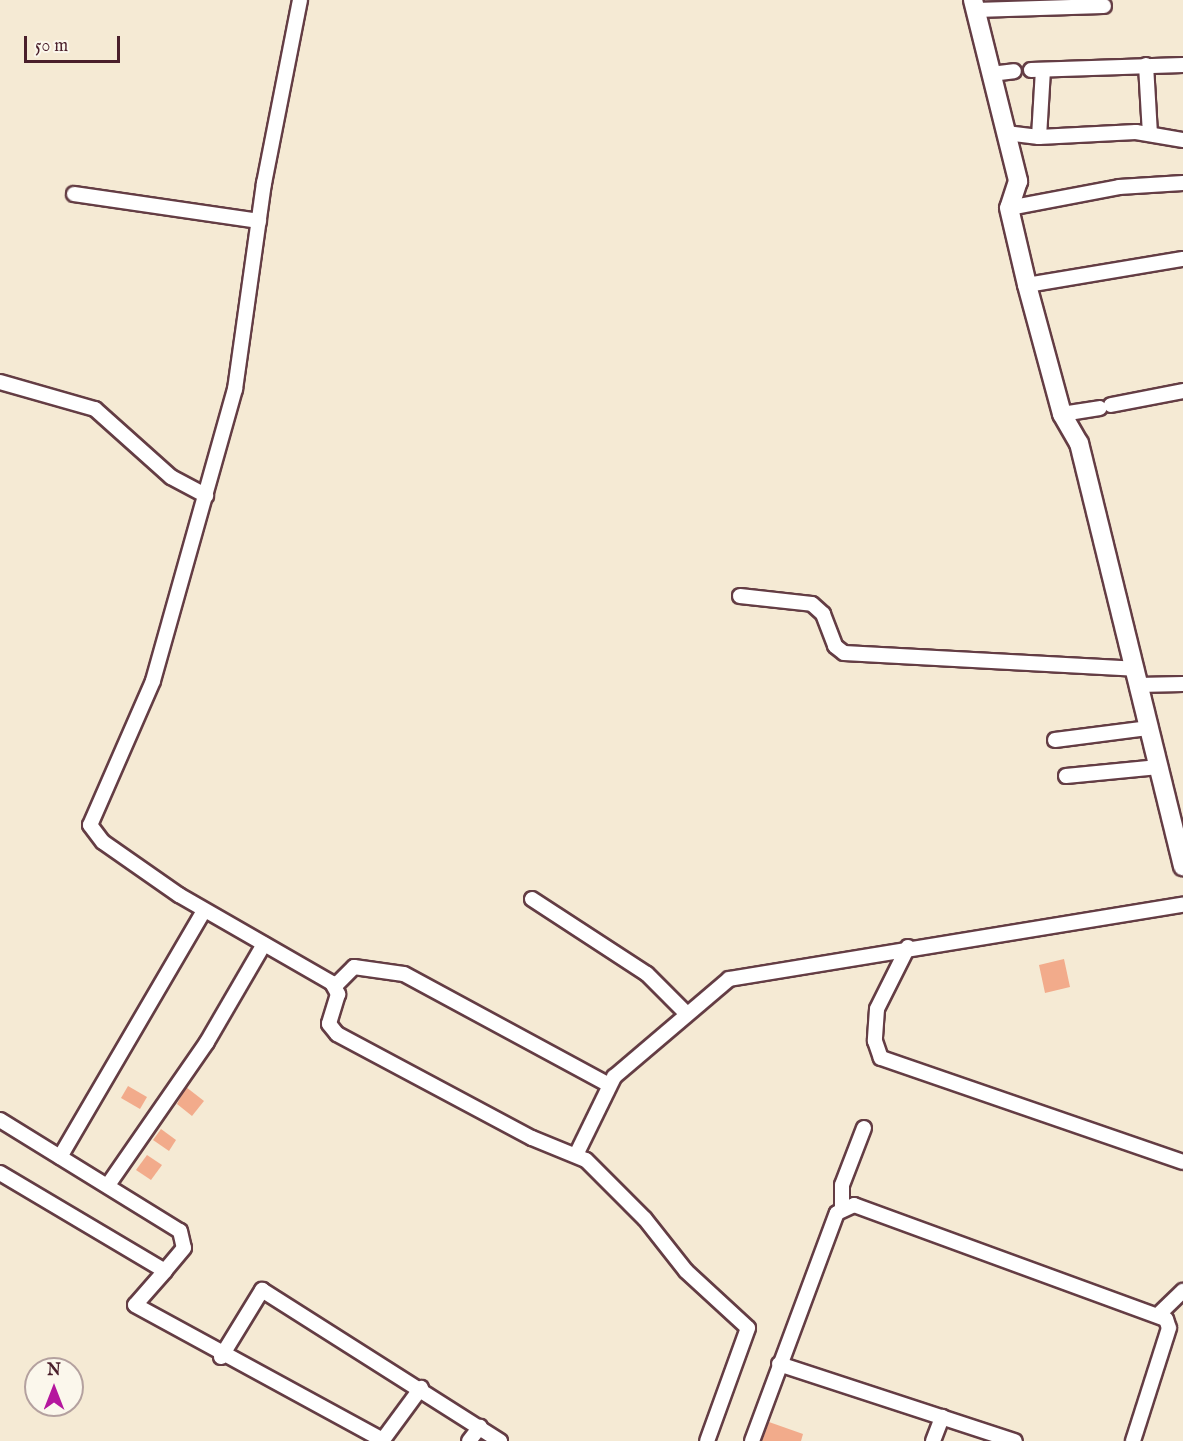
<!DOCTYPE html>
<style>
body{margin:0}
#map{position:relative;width:1183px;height:1441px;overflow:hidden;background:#f5ead4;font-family:"IM FELL English",serif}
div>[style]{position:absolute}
.building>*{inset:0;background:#f2ab8b}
.roads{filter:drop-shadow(2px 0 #643d44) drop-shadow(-2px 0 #643d44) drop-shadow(0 2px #643d44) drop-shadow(0 -2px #643d44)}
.minor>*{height:14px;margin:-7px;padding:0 7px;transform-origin:7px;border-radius:7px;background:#fff}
.major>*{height:18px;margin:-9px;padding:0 9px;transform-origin:9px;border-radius:9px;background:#fff}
span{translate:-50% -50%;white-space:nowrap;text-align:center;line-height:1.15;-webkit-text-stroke:4.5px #fbf7ec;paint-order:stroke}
.north{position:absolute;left:24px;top:1357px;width:60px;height:60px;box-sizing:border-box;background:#fbf7ec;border:2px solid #b4a19f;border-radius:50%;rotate:0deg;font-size:16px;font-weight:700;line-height:24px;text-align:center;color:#4a1f2b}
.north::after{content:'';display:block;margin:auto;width:21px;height:27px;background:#b5179e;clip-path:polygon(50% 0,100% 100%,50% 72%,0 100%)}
.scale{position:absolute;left:24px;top:36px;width:96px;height:27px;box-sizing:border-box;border:3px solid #4a1f2b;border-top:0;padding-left:8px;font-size:18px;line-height:21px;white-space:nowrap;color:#4a1f2b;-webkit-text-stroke:4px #fbf7ec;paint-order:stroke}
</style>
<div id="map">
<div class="building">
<div style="clip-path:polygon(1064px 959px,1070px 987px,1045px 993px,1039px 965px)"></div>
<div style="clip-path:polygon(128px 1086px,147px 1097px,140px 1109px,121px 1098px)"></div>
<div style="clip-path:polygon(186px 1087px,204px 1101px,192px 1116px,177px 1104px)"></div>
<div style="clip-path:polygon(161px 1129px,176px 1140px,169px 1151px,153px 1140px)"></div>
<div style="clip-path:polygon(147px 1155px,162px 1165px,151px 1180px,136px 1170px)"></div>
<div style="clip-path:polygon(769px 1422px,803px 1434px,801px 1441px,762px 1441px)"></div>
</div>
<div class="roads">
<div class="minor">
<div style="left:300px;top:0;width:187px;rotate:101.1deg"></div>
<div style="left:264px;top:183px;width:208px;rotate:98deg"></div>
<div style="left:235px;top:389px;width:303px;rotate:105.7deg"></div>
<div style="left:153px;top:681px;width:157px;rotate:113.6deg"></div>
<div style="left:90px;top:825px;width:21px;rotate:53deg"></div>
<div style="left:103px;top:842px;width:93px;rotate:34.9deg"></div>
<div style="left:179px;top:895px;width:177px;rotate:29.9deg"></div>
<div style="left:332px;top:983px;width:13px;rotate:61deg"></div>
<div style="left:338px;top:994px;width:31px;rotate:107deg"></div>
<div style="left:329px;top:1024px;width:13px;rotate:51deg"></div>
<div style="left:337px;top:1034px;width:221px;rotate:28.1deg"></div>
<div style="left:532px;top:1138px;width:58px;rotate:22.2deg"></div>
<div style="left:586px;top:1160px;width:83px;rotate:45deg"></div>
<div style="left:645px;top:1219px;width:66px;rotate:51.7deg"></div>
<div style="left:686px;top:1271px;width:84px;rotate:42.6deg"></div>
<div style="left:748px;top:1328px;width:120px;rotate:109.9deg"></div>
<div style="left:975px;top:10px;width:129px;rotate:-1.8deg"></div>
<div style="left:1146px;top:65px;width:69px;rotate:86.7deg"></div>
<div style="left:1031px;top:70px;width:152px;rotate:-1.9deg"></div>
<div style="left:991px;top:74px;width:23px;rotate:-7deg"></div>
<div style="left:1006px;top:133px;width:33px;rotate:7deg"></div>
<div style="left:1039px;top:137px;width:97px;rotate:-3deg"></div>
<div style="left:1136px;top:132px;width:48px;rotate:9.7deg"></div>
<div style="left:1039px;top:137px;width:67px;rotate:-86.6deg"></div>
<div style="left:74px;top:194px;width:187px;rotate:8.3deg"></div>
<div style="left:1009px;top:208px;width:112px;rotate:-10.8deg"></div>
<div style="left:1119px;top:187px;width:64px;rotate:-3.6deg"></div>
<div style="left:1027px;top:285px;width:158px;rotate:-9.5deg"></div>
<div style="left:0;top:382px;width:99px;rotate:15.9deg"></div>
<div style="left:95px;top:409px;width:102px;rotate:41.8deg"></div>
<div style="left:171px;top:477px;width:40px;rotate:28deg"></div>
<div style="left:1111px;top:405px;width:73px;rotate:-11deg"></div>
<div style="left:1062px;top:414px;width:38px;rotate:-9deg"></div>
<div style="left:740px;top:596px;width:72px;rotate:6.3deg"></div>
<div style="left:812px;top:604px;width:15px;rotate:42deg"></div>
<div style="left:823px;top:614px;width:34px;rotate:69deg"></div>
<div style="left:835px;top:646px;width:11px;rotate:38deg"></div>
<div style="left:844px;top:653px;width:291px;rotate:3.1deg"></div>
<div style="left:1138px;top:685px;width:45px;rotate:-1.3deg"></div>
<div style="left:1055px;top:740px;width:95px;rotate:-7.3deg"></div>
<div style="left:1066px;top:776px;width:93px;rotate:-5.5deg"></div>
<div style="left:532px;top:899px;width:137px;rotate:33.1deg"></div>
<div style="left:647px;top:974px;width:54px;rotate:45deg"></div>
<div style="left:908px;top:947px;width:69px;rotate:116.6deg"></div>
<div style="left:877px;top:1009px;width:32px;rotate:94deg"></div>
<div style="left:875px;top:1041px;width:18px;rotate:71deg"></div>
<div style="left:881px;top:1058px;width:319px;rotate:19deg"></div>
<div style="left:335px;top:986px;width:27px;rotate:-45deg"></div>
<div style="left:354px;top:967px;width:50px;rotate:8deg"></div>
<div style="left:404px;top:974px;width:233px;rotate:28.4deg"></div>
<div style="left:0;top:1120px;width:211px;rotate:31.7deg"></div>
<div style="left:180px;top:1231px;width:17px;rotate:77deg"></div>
<div style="left:184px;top:1248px;width:30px;rotate:130deg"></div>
<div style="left:577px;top:1153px;width:85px;rotate:-64deg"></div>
<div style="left:614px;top:1077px;width:151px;rotate:-40.4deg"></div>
<div style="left:729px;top:979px;width:460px;rotate:-9.3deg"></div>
<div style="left:60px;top:1157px;width:285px;rotate:-59.7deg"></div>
<div style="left:0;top:1173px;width:192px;rotate:30.7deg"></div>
<div style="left:165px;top:1271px;width:45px;rotate:131.4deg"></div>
<div style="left:135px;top:1305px;width:282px;rotate:28.6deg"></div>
<div style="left:108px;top:1185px;width:174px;rotate:-55.3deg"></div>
<div style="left:207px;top:1042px;width:113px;rotate:-59.8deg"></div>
<div style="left:842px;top:1208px;width:23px;rotate:-90deg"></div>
<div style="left:842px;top:1185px;width:61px;rotate:-68.9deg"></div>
<div style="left:1158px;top:1315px;width:35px;rotate:-44deg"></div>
<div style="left:221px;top:1357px;width:79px;rotate:-58.5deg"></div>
<div style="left:262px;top:1290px;width:282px;rotate:32.4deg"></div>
<div style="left:779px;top:1364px;width:248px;rotate:18.1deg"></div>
<div style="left:382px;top:1441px;width:66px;rotate:-53.7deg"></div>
<div style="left:469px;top:1441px;width:18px;rotate:-52deg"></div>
<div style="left:752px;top:1441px;width:243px;rotate:-69.6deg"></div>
<div style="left:837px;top:1213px;width:19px;rotate:-25deg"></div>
<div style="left:854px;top:1205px;width:332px;rotate:20.1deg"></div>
<div style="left:1166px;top:1319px;width:9px;rotate:72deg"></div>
<div style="left:1169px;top:1328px;width:119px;rotate:107.7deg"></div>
<div style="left:933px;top:1441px;width:26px;rotate:-69deg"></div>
</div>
<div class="major">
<div style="left:973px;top:0;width:187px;rotate:76deg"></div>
<div style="left:1018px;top:181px;width:28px;rotate:108deg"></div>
<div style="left:1009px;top:208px;width:79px;rotate:76.8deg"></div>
<div style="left:1027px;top:285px;width:134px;rotate:74.8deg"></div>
<div style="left:1062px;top:414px;width:34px;rotate:60deg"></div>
<div style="left:1079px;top:443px;width:436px;rotate:76.2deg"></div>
</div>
</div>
<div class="north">N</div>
<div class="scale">50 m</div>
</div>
